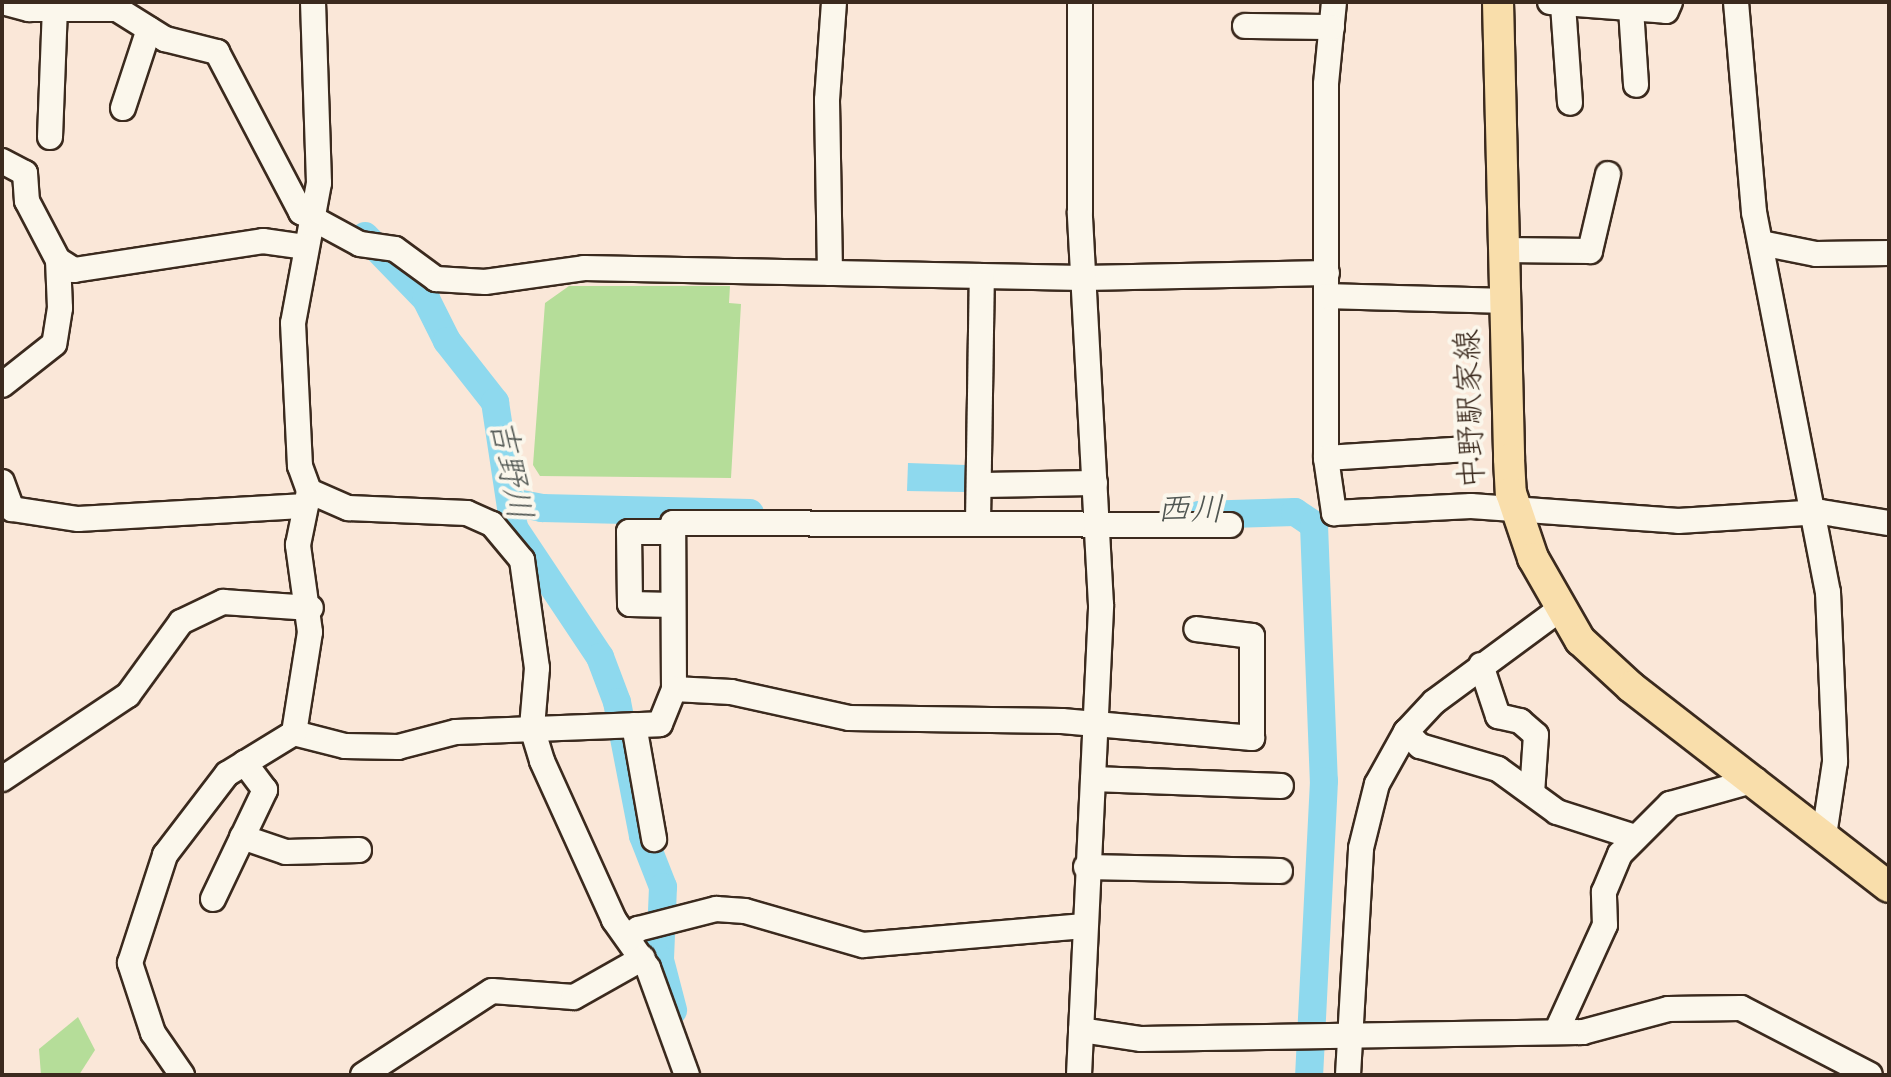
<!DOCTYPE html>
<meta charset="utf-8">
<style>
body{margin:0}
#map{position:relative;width:1891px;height:1077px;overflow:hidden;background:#fae7d8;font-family:"Indie Flower","Klee One",sans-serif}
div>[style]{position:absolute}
.green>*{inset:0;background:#b5dd99}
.water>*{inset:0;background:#8ed9ee}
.river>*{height:28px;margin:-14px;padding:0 14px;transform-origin:14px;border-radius:14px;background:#8ed9ee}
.roads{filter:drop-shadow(2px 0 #3b2a1e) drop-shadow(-2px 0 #3b2a1e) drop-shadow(0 2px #3b2a1e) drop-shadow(0 -2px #3b2a1e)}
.minor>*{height:24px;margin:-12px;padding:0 12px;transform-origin:12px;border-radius:12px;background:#fbf7ec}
.major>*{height:30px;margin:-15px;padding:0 15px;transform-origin:15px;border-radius:15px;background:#f9deab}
span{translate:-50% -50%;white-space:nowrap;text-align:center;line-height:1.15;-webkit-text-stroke:8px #fbf7ec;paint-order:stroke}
.street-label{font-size:32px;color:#3b2a1e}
.water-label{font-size:34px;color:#505652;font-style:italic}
.frame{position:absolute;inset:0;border:4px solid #3b2a1e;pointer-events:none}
</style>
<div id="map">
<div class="green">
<div style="clip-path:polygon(569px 286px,730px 286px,729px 303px,741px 304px,731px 478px,540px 476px,533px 465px,545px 303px)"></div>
<div style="clip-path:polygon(78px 1017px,95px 1050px,79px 1075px,41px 1075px,39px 1049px)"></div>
</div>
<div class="water">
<div style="clip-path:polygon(908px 463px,966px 465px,965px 492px,907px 491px)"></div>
</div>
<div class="river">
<div style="left:365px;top:236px;width:88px;rotate:45.9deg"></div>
<div style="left:426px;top:299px;width:47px;rotate:63.4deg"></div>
<div style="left:447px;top:341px;width:78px;rotate:51.8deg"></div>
<div style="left:495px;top:402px;width:127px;rotate:81.4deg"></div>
<div style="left:514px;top:528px;width:155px;rotate:56.3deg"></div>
<div style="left:600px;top:657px;width:48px;rotate:69.3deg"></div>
<div style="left:617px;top:702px;width:136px;rotate:79deg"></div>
<div style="left:643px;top:836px;width:55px;rotate:68.6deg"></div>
<div style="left:663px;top:887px;width:73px;rotate:92.4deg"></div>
<div style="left:660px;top:960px;width:52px;rotate:75.4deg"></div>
<div style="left:511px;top:502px;width:32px;rotate:11deg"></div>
<div style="left:542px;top:508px;width:208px;rotate:1.4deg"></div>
<div style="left:1199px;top:515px;width:96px;rotate:-1.8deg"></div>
<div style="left:1295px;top:512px;width:23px;rotate:34deg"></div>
<div style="left:1314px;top:525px;width:256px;rotate:87.8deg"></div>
<div style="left:1324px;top:781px;width:294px;rotate:92.9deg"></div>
</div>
<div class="roads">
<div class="minor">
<div style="left:2px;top:2px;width:28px;rotate:15deg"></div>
<div style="left:29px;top:9px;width:88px"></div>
<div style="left:117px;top:9px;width:57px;rotate:32deg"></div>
<div style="left:165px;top:39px;width:54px;rotate:14deg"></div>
<div style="left:217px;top:52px;width:181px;rotate:62.3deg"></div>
<div style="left:301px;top:212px;width:67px;rotate:28.5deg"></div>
<div style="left:360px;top:244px;width:35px;rotate:8deg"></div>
<div style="left:395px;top:249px;width:51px;rotate:36.2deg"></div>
<div style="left:436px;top:279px;width:49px;rotate:3.5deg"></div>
<div style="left:485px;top:282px;width:100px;rotate:-8deg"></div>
<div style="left:584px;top:268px;width:500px;rotate:1.15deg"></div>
<div style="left:1084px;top:278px;width:243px;rotate:-1.2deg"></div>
<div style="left:313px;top:2px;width:181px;rotate:88.1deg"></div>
<div style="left:319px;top:183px;width:142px;rotate:100.5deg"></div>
<div style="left:293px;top:323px;width:143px;rotate:87.2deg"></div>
<div style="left:300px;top:466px;width:27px;rotate:70deg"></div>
<div style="left:309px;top:491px;width:43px;rotate:23.6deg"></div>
<div style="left:348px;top:508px;width:119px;rotate:2.4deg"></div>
<div style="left:467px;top:513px;width:27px;rotate:24deg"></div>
<div style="left:492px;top:524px;width:47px;rotate:50.2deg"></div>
<div style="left:522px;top:560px;width:109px;rotate:82.1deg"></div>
<div style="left:537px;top:668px;width:60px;rotate:94.8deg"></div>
<div style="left:532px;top:728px;width:34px;rotate:73deg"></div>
<div style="left:542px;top:761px;width:175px;rotate:65.6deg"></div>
<div style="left:614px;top:920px;width:59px;rotate:54.7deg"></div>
<div style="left:648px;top:968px;width:114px;rotate:70deg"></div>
<div style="left:1334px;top:2px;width:82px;rotate:95.6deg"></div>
<div style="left:1326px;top:84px;width:374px;rotate:90deg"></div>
<div style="left:1326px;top:458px;width:56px;rotate:81.7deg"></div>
<div style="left:1334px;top:513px;width:137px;rotate:-2.9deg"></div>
<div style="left:1471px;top:506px;width:208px;rotate:4.1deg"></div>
<div style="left:1678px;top:521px;width:143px;rotate:-3.6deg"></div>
<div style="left:1821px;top:512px;width:69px;rotate:9.2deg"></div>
<div style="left:1550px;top:2px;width:116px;rotate:4.4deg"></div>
<div style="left:1666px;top:11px;width:10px;rotate:-66deg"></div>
<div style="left:1736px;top:2px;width:211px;rotate:85.1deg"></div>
<div style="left:1754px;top:212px;width:387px;rotate:79deg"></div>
<div style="left:1828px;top:592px;width:170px;rotate:87.6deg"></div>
<div style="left:1835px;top:762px;width:75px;rotate:98.5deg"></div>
<div style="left:1563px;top:5px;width:98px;rotate:85.9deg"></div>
<div style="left:1631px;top:9px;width:76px;rotate:86.2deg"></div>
<div style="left:1245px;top:26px;width:87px;rotate:0.7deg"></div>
<div style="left:123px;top:108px;width:83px;rotate:-71.8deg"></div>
<div style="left:50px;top:137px;width:129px;rotate:-87.8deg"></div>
<div style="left:2px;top:161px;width:26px;rotate:28deg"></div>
<div style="left:25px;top:173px;width:28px;rotate:86deg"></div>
<div style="left:27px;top:201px;width:67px;rotate:62.3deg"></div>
<div style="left:58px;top:260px;width:48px;rotate:87.6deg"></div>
<div style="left:60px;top:308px;width:36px;rotate:99deg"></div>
<div style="left:54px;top:344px;width:66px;rotate:141.7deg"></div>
<div style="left:1761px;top:243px;width:56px;rotate:11.3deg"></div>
<div style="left:1816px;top:254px;width:73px;rotate:-0.8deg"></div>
<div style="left:1504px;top:250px;width:86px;rotate:0.7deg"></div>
<div style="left:1590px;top:251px;width:79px;rotate:-76.8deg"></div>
<div style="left:58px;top:260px;width:19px;rotate:32deg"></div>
<div style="left:74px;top:270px;width:191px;rotate:-8.7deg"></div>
<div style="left:263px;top:241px;width:42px;rotate:8.1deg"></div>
<div style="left:830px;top:273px;width:173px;rotate:-91deg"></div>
<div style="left:827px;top:100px;width:98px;rotate:-85.9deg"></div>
<div style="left:1327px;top:296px;width:178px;rotate:1.6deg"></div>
<div style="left:1326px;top:458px;width:142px;rotate:-3.6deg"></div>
<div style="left:2px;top:482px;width:29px;rotate:70deg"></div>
<div style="left:12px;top:509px;width:67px;rotate:8.6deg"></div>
<div style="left:78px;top:519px;width:228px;rotate:-3.3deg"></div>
<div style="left:981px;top:485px;width:114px;rotate:-1deg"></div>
<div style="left:978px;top:522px;width:246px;rotate:-89.1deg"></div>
<div style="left:673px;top:532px;width:44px;rotate:180deg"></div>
<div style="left:629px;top:532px;width:72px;rotate:89.2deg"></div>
<div style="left:630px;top:604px;width:43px;rotate:1.3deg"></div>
<div style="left:1481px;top:665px;width:54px;rotate:71.6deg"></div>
<div style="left:1498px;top:716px;width:23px;rotate:13deg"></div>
<div style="left:1520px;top:721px;width:21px;rotate:41deg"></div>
<div style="left:1536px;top:735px;width:58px;rotate:93.9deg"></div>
<div style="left:674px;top:689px;width:166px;rotate:-90.3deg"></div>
<div style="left:673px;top:523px;width:557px;rotate:0.21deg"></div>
<div style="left:634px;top:725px;width:116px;rotate:80deg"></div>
<div style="left:1406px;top:732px;width:20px;rotate:45deg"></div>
<div style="left:1420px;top:746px;width:81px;rotate:16.4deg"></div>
<div style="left:1498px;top:769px;width:73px;rotate:36.1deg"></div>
<div style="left:1557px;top:812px;width:82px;rotate:17.8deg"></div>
<div style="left:294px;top:733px;width:53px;rotate:14.3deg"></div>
<div style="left:345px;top:746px;width:53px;rotate:1.1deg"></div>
<div style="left:398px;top:747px;width:60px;rotate:-14.5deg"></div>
<div style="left:456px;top:732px;width:204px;rotate:-2.2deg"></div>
<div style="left:660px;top:724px;width:38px;rotate:-68deg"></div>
<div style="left:674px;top:689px;width:57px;rotate:3deg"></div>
<div style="left:731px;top:692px;width:121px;rotate:12.4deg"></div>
<div style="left:849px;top:718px;width:213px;rotate:0.8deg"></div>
<div style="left:1062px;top:721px;width:191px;rotate:5.1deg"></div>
<div style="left:1252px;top:738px;width:102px;rotate:-90deg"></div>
<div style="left:1252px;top:636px;width:56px;rotate:-172.9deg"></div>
<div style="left:2px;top:779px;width:151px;rotate:-33.7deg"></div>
<div style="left:128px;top:695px;width:90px;rotate:-54deg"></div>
<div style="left:181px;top:622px;width:47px;rotate:-25.5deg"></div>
<div style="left:223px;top:602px;width:88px;rotate:3.9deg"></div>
<div style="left:1093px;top:779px;width:188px;rotate:2.1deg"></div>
<div style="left:242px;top:837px;width:46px;rotate:18.8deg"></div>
<div style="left:286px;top:852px;width:73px;rotate:-1.6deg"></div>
<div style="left:1086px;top:867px;width:194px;rotate:1.2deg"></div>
<div style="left:213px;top:899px;width:121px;rotate:-64.5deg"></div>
<div style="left:265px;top:790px;width:34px;rotate:-127deg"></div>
<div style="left:629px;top:938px;width:13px;rotate:-45deg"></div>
<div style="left:638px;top:929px;width:81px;rotate:-14.4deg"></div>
<div style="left:716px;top:909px;width:29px;rotate:4deg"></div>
<div style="left:745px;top:911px;width:123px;rotate:16.1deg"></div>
<div style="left:863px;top:945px;width:222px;rotate:-4.9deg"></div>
<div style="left:1558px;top:1028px;width:113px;rotate:-65.5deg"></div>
<div style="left:1605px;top:925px;width:33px;rotate:-92deg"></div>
<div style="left:1604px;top:892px;width:41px;rotate:-67.2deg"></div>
<div style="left:1620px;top:854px;width:71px;rotate:-45deg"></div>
<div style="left:1670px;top:804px;width:89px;rotate:-15.6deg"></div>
<div style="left:1081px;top:1030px;width:61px;rotate:8.5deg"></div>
<div style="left:1141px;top:1039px;width:442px;rotate:-0.9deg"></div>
<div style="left:1583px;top:1032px;width:88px;rotate:-15.1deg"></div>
<div style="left:1668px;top:1009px;width:73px;rotate:-0.8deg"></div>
<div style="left:1741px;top:1008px;width:145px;rotate:27.4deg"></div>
<div style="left:182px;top:1075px;width:51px;rotate:-124.6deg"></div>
<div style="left:153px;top:1033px;width:74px;rotate:-108.2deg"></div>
<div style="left:130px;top:963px;width:114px;rotate:-72deg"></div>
<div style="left:165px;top:855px;width:102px;rotate:-52.6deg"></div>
<div style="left:227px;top:774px;width:79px;rotate:-31.5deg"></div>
<div style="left:294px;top:733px;width:102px;rotate:-81deg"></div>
<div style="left:310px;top:632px;width:88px;rotate:-97.9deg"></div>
<div style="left:298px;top:545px;width:55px;rotate:-78.5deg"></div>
<div style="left:363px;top:1075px;width:154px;rotate:-33.1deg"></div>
<div style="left:492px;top:991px;width:82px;rotate:4.2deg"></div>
<div style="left:574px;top:997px;width:79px;rotate:-29.5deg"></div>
<div style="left:1079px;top:1075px;width:471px;rotate:-87.3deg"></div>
<div style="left:1101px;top:605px;width:394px;rotate:-93.1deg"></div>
<div style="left:1080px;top:212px;width:210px;rotate:-90deg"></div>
<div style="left:1348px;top:1075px;width:227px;rotate:-86.7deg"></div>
<div style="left:1361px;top:848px;width:66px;rotate:-76deg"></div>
<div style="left:1377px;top:784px;width:60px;rotate:-60.9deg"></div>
<div style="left:1406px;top:732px;width:41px;rotate:-47deg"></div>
<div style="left:1434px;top:702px;width:155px;rotate:-36.4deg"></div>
</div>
<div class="major">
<div style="left:1498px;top:2px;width:457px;rotate:88.6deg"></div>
<div style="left:1509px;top:459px;width:34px;rotate:87deg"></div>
<div style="left:1511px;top:493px;width:69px;rotate:71.3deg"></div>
<div style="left:1533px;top:558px;width:95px;rotate:60.2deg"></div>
<div style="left:1580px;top:640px;width:69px;rotate:42.7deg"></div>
<div style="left:1631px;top:687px;width:326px;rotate:37.8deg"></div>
</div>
</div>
<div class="street-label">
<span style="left:1473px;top:409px;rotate:-92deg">中野駅家線</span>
</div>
<div class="water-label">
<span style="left:508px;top:470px;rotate:79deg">吉野川</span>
<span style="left:1190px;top:513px">西川</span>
</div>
<div class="frame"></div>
</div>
